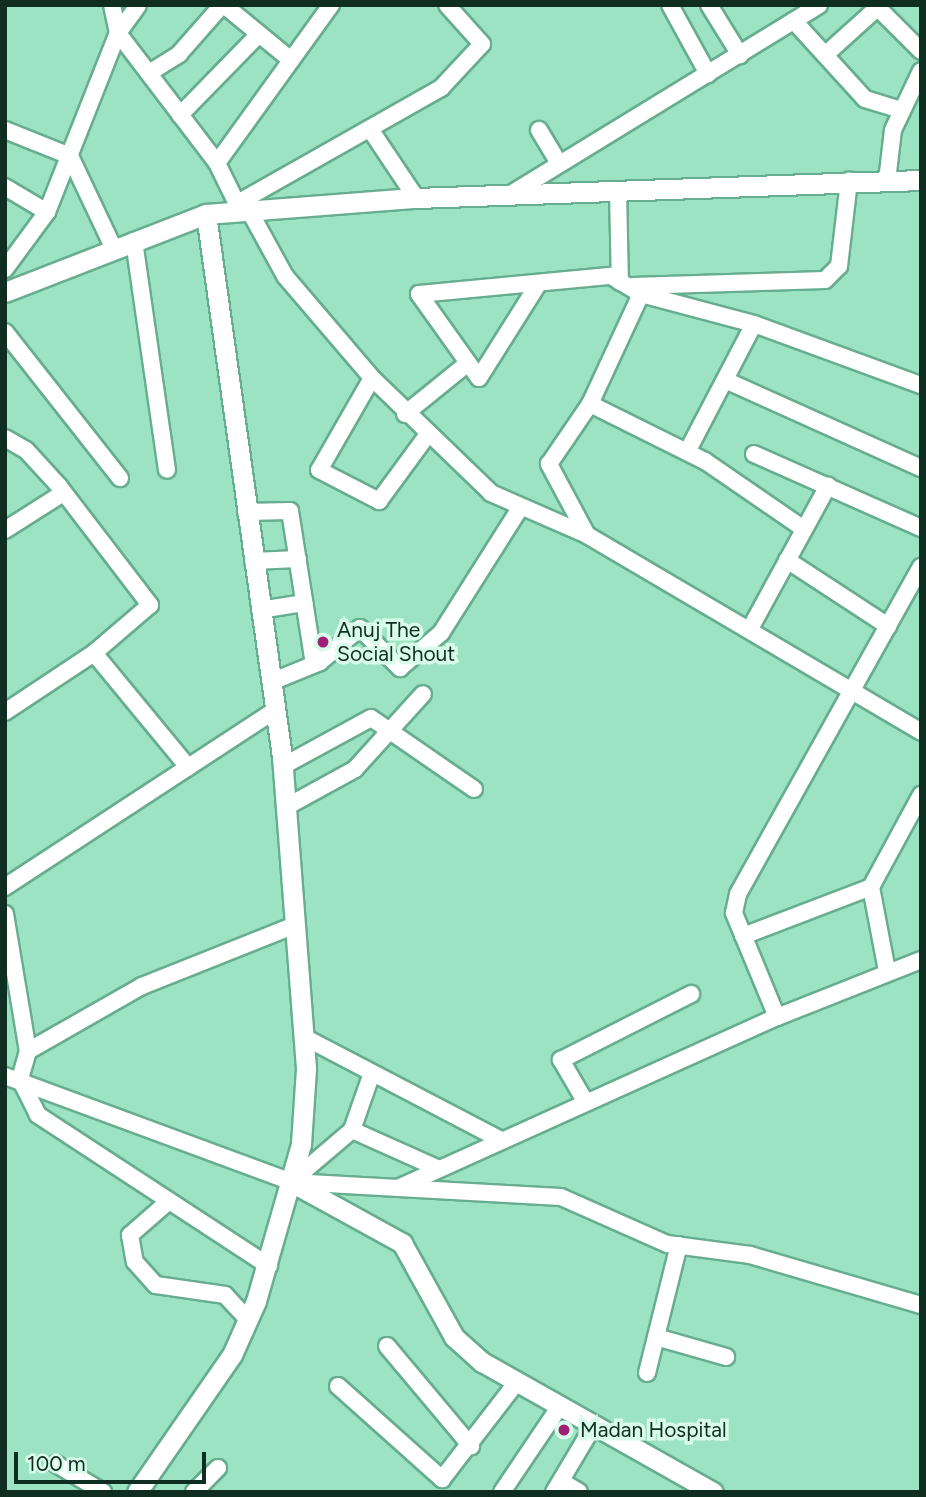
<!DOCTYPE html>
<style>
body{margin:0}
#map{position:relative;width:926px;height:1497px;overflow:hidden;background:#9be3c2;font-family:Figtree,sans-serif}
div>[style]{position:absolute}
.roads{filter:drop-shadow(2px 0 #67ad8f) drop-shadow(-2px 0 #67ad8f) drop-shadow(0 2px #67ad8f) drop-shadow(0 -2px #67ad8f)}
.minor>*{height:16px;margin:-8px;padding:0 8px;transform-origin:8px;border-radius:8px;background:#fff}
.tertiary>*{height:19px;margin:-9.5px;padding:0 9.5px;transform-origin:9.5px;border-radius:9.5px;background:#fff}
.dots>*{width:19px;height:19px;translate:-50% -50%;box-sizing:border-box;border:4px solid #d8fbea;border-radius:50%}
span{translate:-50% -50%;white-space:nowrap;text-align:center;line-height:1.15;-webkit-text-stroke:7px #d8fbea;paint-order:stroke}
.poi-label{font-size:21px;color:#102d22}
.left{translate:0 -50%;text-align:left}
.frame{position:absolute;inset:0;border:7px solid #102d22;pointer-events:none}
.scale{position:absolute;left:14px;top:1452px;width:192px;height:32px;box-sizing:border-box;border:4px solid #102d22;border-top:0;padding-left:9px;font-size:21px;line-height:24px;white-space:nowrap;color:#102d22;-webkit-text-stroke:5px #d8fbea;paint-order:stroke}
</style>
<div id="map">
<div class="roads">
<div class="minor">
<div style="left:112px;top:5px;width:29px;rotate:78deg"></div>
<div style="left:118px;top:33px;width:163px;rotate:52.7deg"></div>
<div style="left:217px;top:163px;width:55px;rotate:63.9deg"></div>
<div style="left:224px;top:5px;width:87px;rotate:39.4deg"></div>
<div style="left:670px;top:5px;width:79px;rotate:61.2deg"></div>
<div style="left:709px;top:5px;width:59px;rotate:58.2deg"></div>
<div style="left:875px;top:5px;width:65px;rotate:45deg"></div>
<div style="left:794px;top:21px;width:105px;rotate:47.7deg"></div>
<div style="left:865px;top:99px;width:39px;rotate:17deg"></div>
<div style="left:825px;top:55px;width:70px;rotate:-42.1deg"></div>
<div style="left:149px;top:73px;width:36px;rotate:-32deg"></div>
<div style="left:179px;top:54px;width:65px;rotate:-48.7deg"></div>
<div style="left:180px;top:115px;width:113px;rotate:-45.7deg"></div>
<div style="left:370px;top:129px;width:83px;rotate:56.3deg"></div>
<div style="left:5px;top:130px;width:70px;rotate:21.8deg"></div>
<div style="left:70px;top:156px;width:103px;rotate:64.7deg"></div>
<div style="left:539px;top:130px;width:39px;rotate:59deg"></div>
<div style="left:217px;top:163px;width:195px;rotate:-54.2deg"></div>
<div style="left:887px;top:181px;width:51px;rotate:-83.3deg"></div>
<div style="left:893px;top:130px;width:65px;rotate:-64.6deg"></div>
<div style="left:5px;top:187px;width:49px;rotate:30.8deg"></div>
<div style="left:618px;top:190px;width:92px;rotate:88.8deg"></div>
<div style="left:511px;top:194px;width:361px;rotate:-31.5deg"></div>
<div style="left:236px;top:204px;width:236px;rotate:-29.5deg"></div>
<div style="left:441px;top:88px;width:60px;rotate:-47deg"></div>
<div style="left:482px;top:44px;width:52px;rotate:-131.9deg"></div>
<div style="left:250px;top:212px;width:73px;rotate:61.3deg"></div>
<div style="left:285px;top:276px;width:134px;rotate:49.5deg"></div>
<div style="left:372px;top:378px;width:165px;rotate:44deg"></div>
<div style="left:491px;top:493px;width:105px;rotate:23.6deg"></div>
<div style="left:587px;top:535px;width:388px;rotate:30.5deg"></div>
<div style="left:134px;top:241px;width:231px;rotate:81.8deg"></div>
<div style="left:5px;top:269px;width:71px;rotate:-53.6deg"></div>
<div style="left:47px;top:212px;width:193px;rotate:-68.4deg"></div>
<div style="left:118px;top:33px;width:34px;rotate:-54deg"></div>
<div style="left:633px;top:286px;width:192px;rotate:-1.8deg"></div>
<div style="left:825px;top:280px;width:20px;rotate:-45deg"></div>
<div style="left:839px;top:266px;width:86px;rotate:-83.3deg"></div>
<div style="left:419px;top:294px;width:193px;rotate:-5.4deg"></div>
<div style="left:611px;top:276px;width:35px;rotate:31deg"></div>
<div style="left:641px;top:294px;width:117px;rotate:14.9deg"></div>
<div style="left:754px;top:324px;width:178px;rotate:20.1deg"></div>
<div style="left:419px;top:294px;width:103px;rotate:54.5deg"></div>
<div style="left:479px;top:378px;width:109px;rotate:-57.8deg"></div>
<div style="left:5px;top:332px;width:186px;rotate:51.8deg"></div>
<div style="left:372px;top:378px;width:106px;rotate:119.9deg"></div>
<div style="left:319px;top:470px;width:68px;rotate:27.3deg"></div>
<div style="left:379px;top:501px;width:79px;rotate:-53.7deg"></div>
<div style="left:725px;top:380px;width:215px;rotate:24.2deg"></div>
<div style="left:590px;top:404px;width:128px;rotate:26.4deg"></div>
<div style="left:705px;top:461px;width:120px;rotate:34.5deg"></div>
<div style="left:405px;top:414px;width:81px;rotate:-39deg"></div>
<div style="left:5px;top:438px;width:24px;rotate:30deg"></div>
<div style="left:26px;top:450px;width:49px;rotate:47.5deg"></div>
<div style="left:59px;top:486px;width:150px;rotate:52.6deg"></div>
<div style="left:150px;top:605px;width:74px;rotate:139.4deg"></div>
<div style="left:94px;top:653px;width:107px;rotate:146.5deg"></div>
<div style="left:687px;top:452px;width:144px;rotate:-62.4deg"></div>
<div style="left:754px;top:454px;width:183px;rotate:23.9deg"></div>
<div style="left:246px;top:512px;width:44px;rotate:-1.3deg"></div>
<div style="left:290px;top:511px;width:155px;rotate:81.1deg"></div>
<div style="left:5px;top:530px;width:69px;rotate:-32.5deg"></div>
<div style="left:587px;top:535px;width:81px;rotate:-118.2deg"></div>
<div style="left:549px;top:464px;width:73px;rotate:-55.7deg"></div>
<div style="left:590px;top:404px;width:121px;rotate:-65.1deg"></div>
<div style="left:787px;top:560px;width:121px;rotate:33.2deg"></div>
<div style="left:253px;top:561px;width:45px;rotate:-2.5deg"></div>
<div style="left:260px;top:610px;width:45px;rotate:-9deg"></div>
<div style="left:751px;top:627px;width:161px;rotate:-61.4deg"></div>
<div style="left:94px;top:653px;width:148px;rotate:50.5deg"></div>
<div style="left:271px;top:682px;width:53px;rotate:-22.2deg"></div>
<div style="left:320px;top:662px;width:52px;rotate:-40.4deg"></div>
<div style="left:360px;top:628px;width:57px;rotate:45deg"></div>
<div style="left:400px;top:668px;width:54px;rotate:-40.5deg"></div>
<div style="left:441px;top:633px;width:148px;rotate:-57.7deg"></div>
<div style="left:283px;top:766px;width:100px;rotate:-28.6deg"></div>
<div style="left:371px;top:718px;width:125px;rotate:34.6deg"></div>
<div style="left:286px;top:807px;width:79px;rotate:-28.8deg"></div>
<div style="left:355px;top:769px;width:101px;rotate:-47.8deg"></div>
<div style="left:5px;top:887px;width:323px;rotate:-33.2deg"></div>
<div style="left:5px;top:914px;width:139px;rotate:80.5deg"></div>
<div style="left:28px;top:1051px;width:29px;rotate:106deg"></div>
<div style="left:20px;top:1079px;width:40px;rotate:63.4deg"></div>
<div style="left:38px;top:1115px;width:276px;rotate:33.2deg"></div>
<div style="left:743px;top:936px;width:137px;rotate:-20.9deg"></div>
<div style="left:887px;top:971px;width:86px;rotate:-100.8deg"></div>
<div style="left:871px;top:887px;width:105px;rotate:-61.5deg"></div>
<div style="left:777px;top:1017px;width:113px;rotate:-112.5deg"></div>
<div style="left:734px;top:913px;width:19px;rotate:-78deg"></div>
<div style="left:738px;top:894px;width:375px;rotate:-60.8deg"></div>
<div style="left:304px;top:1037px;width:222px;rotate:27.6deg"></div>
<div style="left:28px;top:1051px;width:131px;rotate:-29.7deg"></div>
<div style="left:142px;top:986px;width:165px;rotate:-21.7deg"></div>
<div style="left:5px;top:1076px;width:305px;rotate:20.3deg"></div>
<div style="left:291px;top:1182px;width:270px;rotate:3.2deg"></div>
<div style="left:561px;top:1197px;width:116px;rotate:23.9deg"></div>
<div style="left:667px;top:1244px;width:84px;rotate:7.5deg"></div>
<div style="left:750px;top:1255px;width:178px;rotate:16.3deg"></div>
<div style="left:585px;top:1101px;width:48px;rotate:-120.3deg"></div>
<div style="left:561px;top:1060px;width:146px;rotate:-26.9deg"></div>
<div style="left:352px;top:1130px;width:95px;rotate:24.1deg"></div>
<div style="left:291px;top:1182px;width:80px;rotate:-40.4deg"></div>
<div style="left:352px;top:1130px;width:60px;rotate:-70.7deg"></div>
<div style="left:400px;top:1187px;width:414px;rotate:-24.3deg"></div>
<div style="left:777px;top:1017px;width:155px;rotate:-21.6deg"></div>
<div style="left:169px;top:1201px;width:52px;rotate:138.9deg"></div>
<div style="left:130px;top:1235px;width:27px;rotate:80deg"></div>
<div style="left:135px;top:1262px;width:31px;rotate:48deg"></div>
<div style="left:156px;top:1285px;width:70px;rotate:8.2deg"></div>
<div style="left:225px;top:1295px;width:34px;rotate:47deg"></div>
<div style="left:656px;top:1337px;width:73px;rotate:15.9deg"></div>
<div style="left:387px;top:1346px;width:131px;rotate:50deg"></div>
<div style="left:647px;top:1373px;width:132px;rotate:-76deg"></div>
<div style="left:338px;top:1386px;width:140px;rotate:41.8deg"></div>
<div style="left:442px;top:1479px;width:123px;rotate:-52.3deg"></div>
<div style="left:56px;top:1464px;width:55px;rotate:30.8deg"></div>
<div style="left:561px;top:1481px;width:21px;rotate:31deg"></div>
<div style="left:194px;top:1492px;width:34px;rotate:-45deg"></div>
<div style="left:502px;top:1492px;width:104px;rotate:-56deg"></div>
<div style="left:554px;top:1492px;width:78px;rotate:-59.2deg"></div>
</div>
<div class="tertiary">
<div style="left:5px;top:292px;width:216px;rotate:-21.2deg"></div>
<div style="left:206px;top:214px;width:211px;rotate:-4.4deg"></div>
<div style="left:416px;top:198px;width:505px;rotate:-2.04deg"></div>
<div style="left:291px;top:1182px;width:127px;rotate:28.8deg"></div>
<div style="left:402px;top:1243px;width:107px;rotate:61deg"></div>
<div style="left:454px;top:1337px;width:38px;rotate:42deg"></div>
<div style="left:482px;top:1362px;width:265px;rotate:29.4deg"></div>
<div style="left:137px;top:1492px;width:167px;rotate:-55.3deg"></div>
<div style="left:232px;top:1355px;width:59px;rotate:-66deg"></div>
<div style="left:256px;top:1301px;width:163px;rotate:-74deg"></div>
<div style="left:301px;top:1144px;width:76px;rotate:-86.2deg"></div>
<div style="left:306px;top:1068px;width:312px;rotate:-94.4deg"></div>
<div style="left:282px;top:757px;width:548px;rotate:-97.97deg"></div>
</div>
</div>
<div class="dots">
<div style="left:323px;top:642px;background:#9f2176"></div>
<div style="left:564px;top:1430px;background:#9f2176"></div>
</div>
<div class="poi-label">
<span class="left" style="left:337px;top:642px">Anuj The<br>Social Shout</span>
<span class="left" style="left:580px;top:1430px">Madan Hospital</span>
</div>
<div class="frame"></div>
<div class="scale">100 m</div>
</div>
